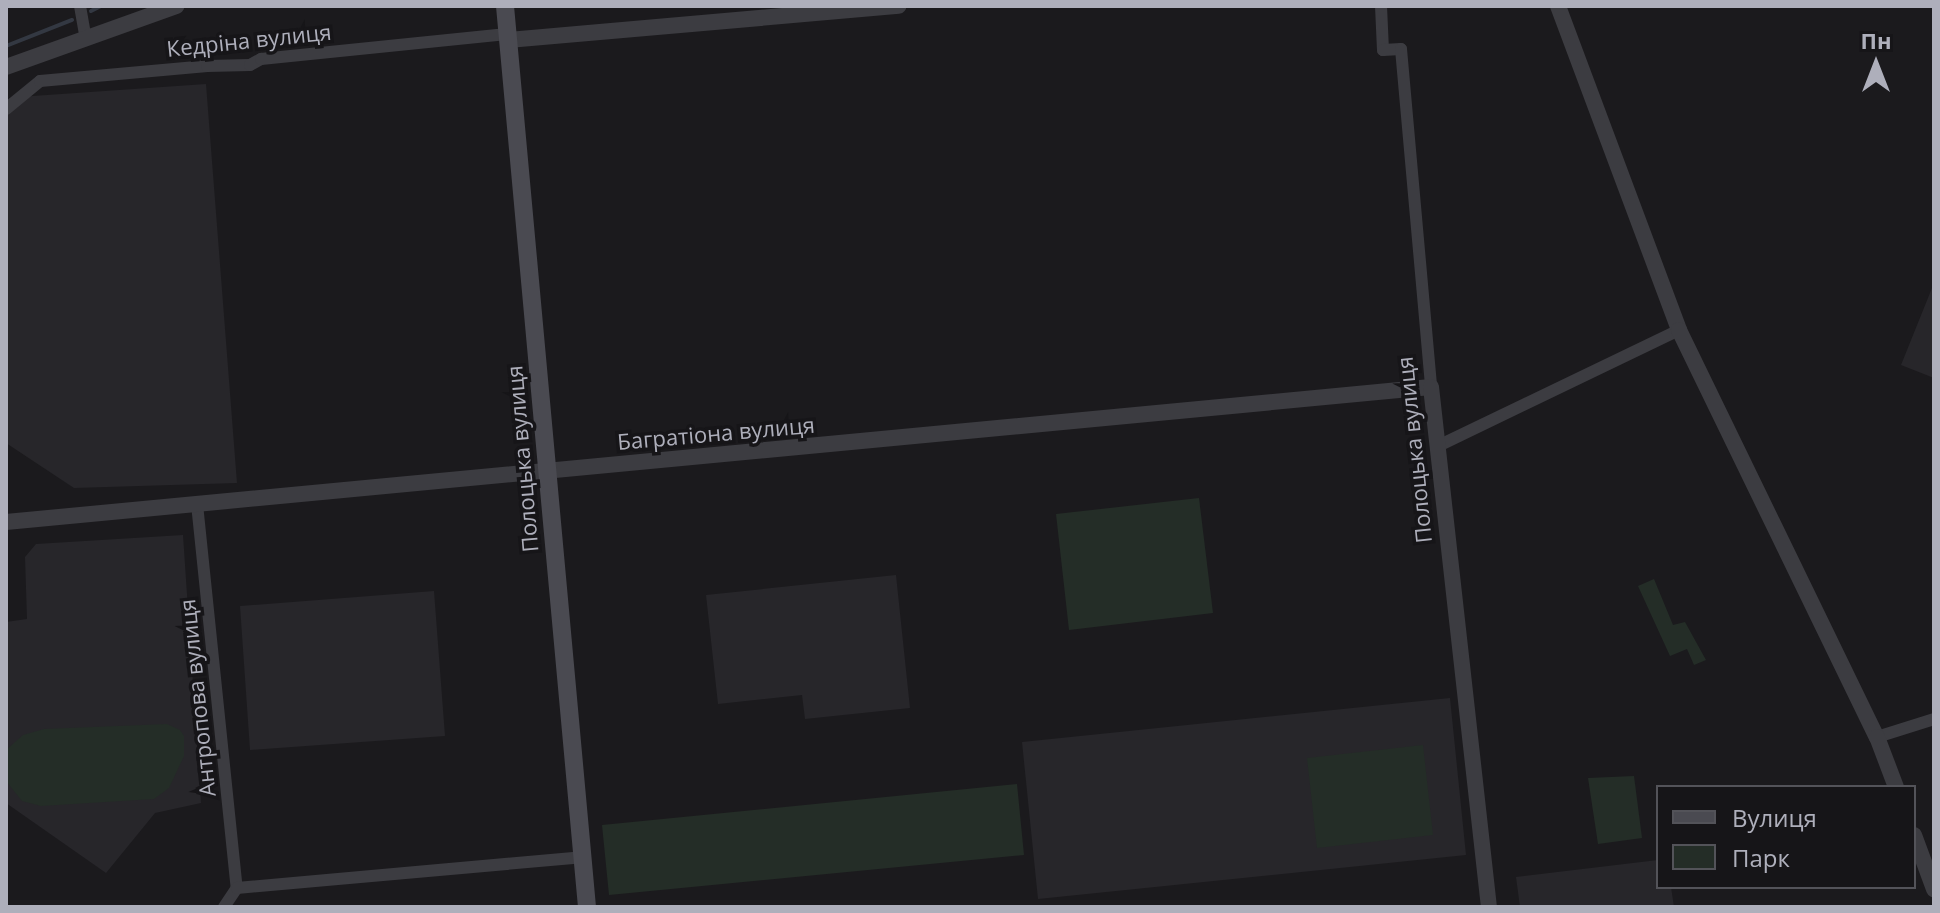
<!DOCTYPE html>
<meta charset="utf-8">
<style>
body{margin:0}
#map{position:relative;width:1940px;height:913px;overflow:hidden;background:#1b1a1d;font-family:"Open Sans",sans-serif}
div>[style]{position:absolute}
.built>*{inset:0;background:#27262a}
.green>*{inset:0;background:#242d27}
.stream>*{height:4px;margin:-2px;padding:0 2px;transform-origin:2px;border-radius:2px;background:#333842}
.minor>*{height:12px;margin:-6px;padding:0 6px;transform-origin:6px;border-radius:6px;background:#3c3c41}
.tertiary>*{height:16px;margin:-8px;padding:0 8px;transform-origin:8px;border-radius:8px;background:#3c3c41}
.secondary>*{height:18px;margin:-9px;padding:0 9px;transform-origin:9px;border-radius:9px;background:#4a4a51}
span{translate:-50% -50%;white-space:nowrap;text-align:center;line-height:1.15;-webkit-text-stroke:7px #161518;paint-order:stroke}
.street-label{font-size:22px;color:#aeafbb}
.frame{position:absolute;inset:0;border:8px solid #aeafbb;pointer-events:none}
.legend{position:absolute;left:1656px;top:785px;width:260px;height:104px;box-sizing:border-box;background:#161518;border:2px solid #535359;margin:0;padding:10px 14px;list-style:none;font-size:24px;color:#aeafbb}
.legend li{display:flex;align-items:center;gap:16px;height:40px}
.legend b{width:40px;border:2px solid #535359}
.north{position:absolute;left:1836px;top:24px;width:80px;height:80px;-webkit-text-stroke:6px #161518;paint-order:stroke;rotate:0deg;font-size:22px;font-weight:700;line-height:32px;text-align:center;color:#aeafbb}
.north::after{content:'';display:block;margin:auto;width:28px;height:36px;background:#aeafbb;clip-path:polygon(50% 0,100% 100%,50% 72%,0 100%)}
</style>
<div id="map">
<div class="built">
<div style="clip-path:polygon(206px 84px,237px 483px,74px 488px,6px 443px,6px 107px,18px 97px)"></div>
<div style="clip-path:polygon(1934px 283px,1934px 378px,1901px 365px)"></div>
<div style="clip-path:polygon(183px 535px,201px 803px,155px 813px,106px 873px,6px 803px,6px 622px,27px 619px,25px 557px,36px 544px)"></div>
<div style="clip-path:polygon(896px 575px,910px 708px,805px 719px,802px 695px,718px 704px,706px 595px)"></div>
<div style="clip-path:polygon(434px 591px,445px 736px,250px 750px,240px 606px)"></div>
<div style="clip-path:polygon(1450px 698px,1466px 855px,1038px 899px,1022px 742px)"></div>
<div style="clip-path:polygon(1658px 860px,1658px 887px,1671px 887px,1674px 907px,1520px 907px,1516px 877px)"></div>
</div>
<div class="green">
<div style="clip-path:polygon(1199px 498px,1213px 613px,1069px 630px,1056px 514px)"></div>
<div style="clip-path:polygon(1654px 579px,1673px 625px,1685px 622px,1706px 660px,1694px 665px,1687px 649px,1670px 656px,1638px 586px)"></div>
<div style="clip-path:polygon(167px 724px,180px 730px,184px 736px,184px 756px,169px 788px,154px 799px,41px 806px,22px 801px,6px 781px,6px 750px,23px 735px,44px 729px)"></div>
<div style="clip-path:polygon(1423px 745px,1433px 835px,1317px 848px,1307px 758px)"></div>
<div style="clip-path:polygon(1634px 776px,1642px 838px,1598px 844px,1588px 778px)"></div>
<div style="clip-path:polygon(1017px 784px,1024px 855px,609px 895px,602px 825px)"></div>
</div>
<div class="stream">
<div style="left:91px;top:11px;width:11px;rotate:-27deg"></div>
<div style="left:6px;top:46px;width:71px;rotate:-21.5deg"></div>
</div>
<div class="minor">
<div style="left:80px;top:6px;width:34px;rotate:80deg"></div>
<div style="left:1381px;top:6px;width:44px;rotate:87.4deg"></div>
<div style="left:1383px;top:50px;width:18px;rotate:-3deg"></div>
<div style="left:1401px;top:49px;width:339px;rotate:84.9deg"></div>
<div style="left:6px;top:109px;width:44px;rotate:-39.5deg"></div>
<div style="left:40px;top:81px;width:168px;rotate:-5.1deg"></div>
<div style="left:207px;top:66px;width:43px;rotate:-1.3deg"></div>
<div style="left:250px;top:65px;width:13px;rotate:-29deg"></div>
<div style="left:261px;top:59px;width:247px;rotate:-5.8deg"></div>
<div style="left:1436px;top:447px;width:270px;rotate:-25.7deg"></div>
<div style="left:197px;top:504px;width:386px;rotate:84.1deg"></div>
<div style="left:1877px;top:737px;width:60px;rotate:-17.5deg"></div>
<div style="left:224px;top:907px;width:23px;rotate:-56deg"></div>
<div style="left:237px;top:888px;width:346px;rotate:-5.1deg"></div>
</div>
<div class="tertiary">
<div style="left:1558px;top:6px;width:346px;rotate:69.5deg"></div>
<div style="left:1679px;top:330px;width:453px;rotate:64.1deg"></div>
<div style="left:1877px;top:737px;width:53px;rotate:69.2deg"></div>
<div style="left:508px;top:40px;width:392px;rotate:-5deg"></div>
<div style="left:6px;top:67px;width:181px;rotate:-19.7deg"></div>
<div style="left:6px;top:522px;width:1431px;rotate:-5.41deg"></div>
<div style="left:1431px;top:387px;width:523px;rotate:83.64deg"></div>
<div style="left:1914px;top:835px;width:58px;rotate:69.7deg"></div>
</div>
<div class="secondary">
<div style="left:505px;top:6px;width:905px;rotate:84.8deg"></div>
</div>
<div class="street-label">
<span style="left:249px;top:40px;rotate:-6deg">Кедріна вулиця</span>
<span style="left:716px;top:433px;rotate:-5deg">Багратіона вулиця</span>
<span style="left:1414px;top:450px;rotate:-96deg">Полоцька вулиця</span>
<span style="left:522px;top:459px;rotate:-95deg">Полоцька вулиця</span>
<span style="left:197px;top:698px;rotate:-96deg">Антропова вулиця</span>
</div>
<div class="frame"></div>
<ul class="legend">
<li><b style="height:10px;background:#4a4a51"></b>Вулиця</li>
<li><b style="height:22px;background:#242d27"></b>Парк</li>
</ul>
<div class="north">Пн</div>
</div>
